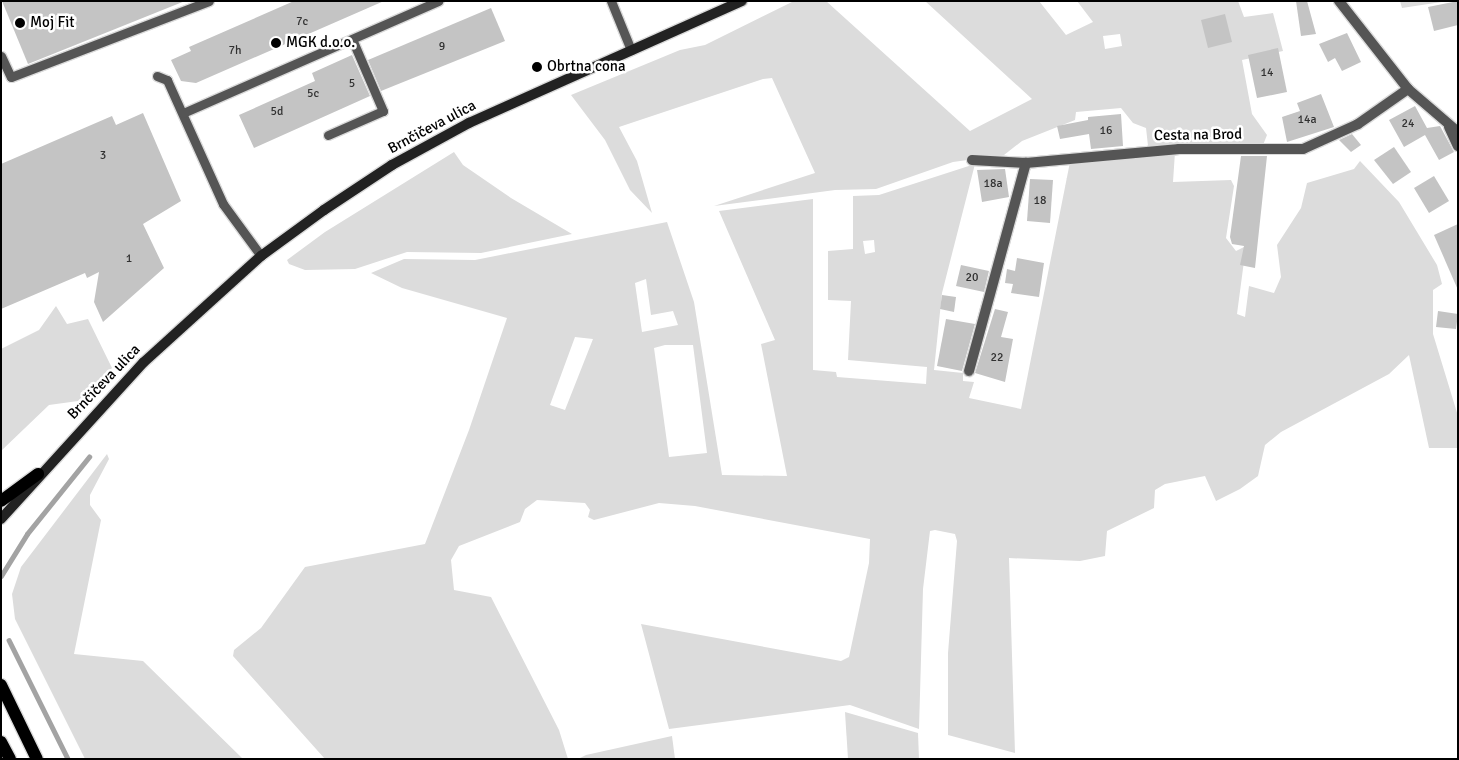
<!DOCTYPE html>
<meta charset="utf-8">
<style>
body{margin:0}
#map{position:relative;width:1459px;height:760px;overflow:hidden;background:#fff;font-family:Signika,sans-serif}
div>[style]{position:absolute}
.green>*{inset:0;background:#dcdcdc}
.stream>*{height:4.5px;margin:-2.25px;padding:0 2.25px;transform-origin:2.25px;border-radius:2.25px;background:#a3a3a3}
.building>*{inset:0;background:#c4c4c4}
.roads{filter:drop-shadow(1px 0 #dbdbdb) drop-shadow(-1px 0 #dbdbdb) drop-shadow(0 1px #dbdbdb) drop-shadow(0 -1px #dbdbdb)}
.lane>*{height:9px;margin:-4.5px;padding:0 4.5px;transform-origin:4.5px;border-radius:4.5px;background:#555}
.street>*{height:10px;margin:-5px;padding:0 5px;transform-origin:5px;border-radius:5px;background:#555}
.secondary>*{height:10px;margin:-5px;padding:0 5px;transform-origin:5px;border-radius:5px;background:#222}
.primary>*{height:12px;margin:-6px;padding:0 6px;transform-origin:6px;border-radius:6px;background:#000}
.dots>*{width:14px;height:14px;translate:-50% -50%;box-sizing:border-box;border:2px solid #fff;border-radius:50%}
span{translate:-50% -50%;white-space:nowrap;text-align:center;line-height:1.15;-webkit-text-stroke:5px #fff;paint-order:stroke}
.number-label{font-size:12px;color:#313131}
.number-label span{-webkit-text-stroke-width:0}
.poi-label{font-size:15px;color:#000}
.left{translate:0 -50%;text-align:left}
.street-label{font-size:15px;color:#000}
.frame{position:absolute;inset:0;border:2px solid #000;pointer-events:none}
</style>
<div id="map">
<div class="green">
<div style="clip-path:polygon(evenodd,794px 1px,826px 1px,970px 131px,1032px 99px,925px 1px,1039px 1px,1066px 35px,1093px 22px,1077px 1px,1238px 1px,1244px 17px,1273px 13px,1283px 51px,1242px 60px,1252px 114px,1267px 135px,1263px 145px,1148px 146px,1146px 128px,1133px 123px,1121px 108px,1076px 112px,1075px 120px,1022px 141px,1004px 155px,953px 162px,876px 189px,835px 190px,714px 206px,815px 173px,772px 78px,763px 79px,619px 127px,637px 161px,652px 213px,630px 190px,605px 140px,571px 95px,680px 50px,705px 45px,794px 1px,1120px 34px,1122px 46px,1105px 49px,1103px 36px,1120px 34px)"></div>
<div style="clip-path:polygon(1400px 1px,1448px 1px,1402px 8px)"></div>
<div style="clip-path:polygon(454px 152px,463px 165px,511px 198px,572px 234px,481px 253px,407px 252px,355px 269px,305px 270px,289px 264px,287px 260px,325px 232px)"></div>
<div style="clip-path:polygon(evenodd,1175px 152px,1173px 182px,1231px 180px,1234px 186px,1226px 238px,1236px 251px,1246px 246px,1237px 314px,1245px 317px,1249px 286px,1274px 293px,1281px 277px,1277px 245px,1301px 208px,1307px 183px,1354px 169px,1360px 161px,1399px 202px,1437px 265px,1442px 284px,1433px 290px,1433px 334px,1458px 416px,1458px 448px,1429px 448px,1409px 355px,1389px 374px,1281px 432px,1265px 445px,1258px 476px,1240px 489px,1216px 501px,1205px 476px,1165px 484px,1155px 490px,1154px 508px,1107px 531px,1105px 556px,1080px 561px,1009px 558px,1015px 753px,948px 735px,948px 653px,957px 541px,955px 534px,935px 530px,930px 531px,923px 589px,919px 729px,850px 705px,669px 729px,641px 624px,841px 661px,849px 657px,869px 563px,870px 539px,695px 506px,659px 503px,594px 520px,588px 517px,590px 510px,585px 503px,537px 500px,525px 509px,520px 522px,459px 546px,451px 560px,454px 590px,491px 597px,559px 730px,568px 759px,325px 759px,233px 656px,234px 650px,261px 628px,305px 567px,425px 544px,469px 430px,507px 318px,402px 288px,371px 273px,404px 259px,475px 260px,667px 222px,694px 302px,722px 475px,787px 476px,761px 344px,775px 340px,719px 211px,813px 199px,813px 370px,836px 372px,837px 377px,926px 384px,927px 367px,848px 360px,851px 301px,828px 300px,828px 251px,853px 249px,853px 196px,879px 195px,975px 164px,942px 293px,934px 370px,963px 373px,963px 381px,974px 382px,969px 398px,1021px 409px,1070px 162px,1175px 152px,874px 240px,875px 252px,865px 254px,863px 241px,874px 240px,1175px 152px,646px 279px,651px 315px,673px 311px,678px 325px,642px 332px,635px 283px,646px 279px,1175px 152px,575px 337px,593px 339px,565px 410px,550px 405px,575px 337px,1175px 152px,665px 345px,693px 345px,707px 453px,669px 457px,654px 348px,665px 345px)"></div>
<div style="clip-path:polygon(56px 306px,67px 324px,88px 319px,112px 368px,78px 401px,49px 405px,1px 451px,1px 349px,39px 330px)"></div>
<div style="clip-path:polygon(107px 454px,109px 459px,90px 495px,90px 505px,101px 520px,74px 654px,143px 661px,243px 759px,85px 759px,15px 619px,12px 594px,21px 567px)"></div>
<div style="clip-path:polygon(845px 712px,918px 733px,919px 759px,848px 759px)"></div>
<div style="clip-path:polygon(672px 736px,675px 759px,578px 759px,586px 755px)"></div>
</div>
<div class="stream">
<div style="left:1px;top:576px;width:49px;rotate:-58.2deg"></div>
<div style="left:27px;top:534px;width:99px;rotate:-51.2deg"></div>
<div style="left:9px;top:640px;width:133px;rotate:63.6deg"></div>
</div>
<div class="building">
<div style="clip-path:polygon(2px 1px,185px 1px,28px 64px)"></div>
<div style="clip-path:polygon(294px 1px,384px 1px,196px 83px,181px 81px,171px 60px,191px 51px,189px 47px)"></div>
<div style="clip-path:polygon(1296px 1px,1307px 1px,1316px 34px,1301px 36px)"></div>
<div style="clip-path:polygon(1458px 1px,1458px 25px,1434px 31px,1428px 7px)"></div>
<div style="clip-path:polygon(491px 8px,505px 41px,381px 91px,368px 60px)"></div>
<div style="clip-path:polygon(1225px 14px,1232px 42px,1208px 48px,1201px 20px)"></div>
<div style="clip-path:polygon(1347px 33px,1361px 62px,1342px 71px,1335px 58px,1328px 62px,1319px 44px)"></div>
<div style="clip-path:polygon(1278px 48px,1287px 92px,1257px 98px,1248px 55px)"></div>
<div style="clip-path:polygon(352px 55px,370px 96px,254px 148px,239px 115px,315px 81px,312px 73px)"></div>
<div style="clip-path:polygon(1321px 94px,1334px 127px,1287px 142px,1282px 117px,1300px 111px,1297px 103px)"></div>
<div style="clip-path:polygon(1415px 106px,1427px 128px,1440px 126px,1454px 152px,1439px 160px,1425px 135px,1404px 147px,1389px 120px)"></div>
<div style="clip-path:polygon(143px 113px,181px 201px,143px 224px,164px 268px,103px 322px,94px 302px,99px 272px,87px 278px,85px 273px,1px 309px,1px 164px,112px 116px,116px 125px)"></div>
<div style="clip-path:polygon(1121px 114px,1123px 146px,1091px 149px,1089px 134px,1060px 139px,1057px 126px,1088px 120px,1088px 117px)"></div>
<div style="clip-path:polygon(1352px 134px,1361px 145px,1351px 152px,1339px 140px)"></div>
<div style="clip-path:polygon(1394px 147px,1411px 172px,1393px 184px,1374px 160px)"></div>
<div style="clip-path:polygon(1241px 156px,1267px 156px,1255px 268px,1240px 265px,1244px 246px,1232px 244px,1230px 237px)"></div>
<div style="clip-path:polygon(1005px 169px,1009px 197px,982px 202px,977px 170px)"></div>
<div style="clip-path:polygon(1434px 176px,1449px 201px,1429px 213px,1414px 188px)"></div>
<div style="clip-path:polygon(1030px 179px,1053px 180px,1050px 223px,1027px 221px)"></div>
<div style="clip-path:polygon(1458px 224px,1458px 290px,1434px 235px)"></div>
<div style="clip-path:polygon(1017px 258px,1044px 263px,1039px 297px,1011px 293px,1013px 284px,1005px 283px,1007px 269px,1015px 271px)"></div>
<div style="clip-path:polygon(961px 265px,989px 271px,984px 292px,956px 286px)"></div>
<div style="clip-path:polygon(942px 295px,956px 297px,954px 312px,940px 309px)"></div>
<div style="clip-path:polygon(995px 309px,1008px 312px,1001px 337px,1013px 339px,1005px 382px,975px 373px)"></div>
<div style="clip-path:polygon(1438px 311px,1458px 314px,1456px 329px,1436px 327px)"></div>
<div style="clip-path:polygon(946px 319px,975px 324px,962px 371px,937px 366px)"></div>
</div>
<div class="roads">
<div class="lane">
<div style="left:611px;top:1px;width:53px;rotate:67.8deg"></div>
<div style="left:1px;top:56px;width:23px;rotate:65deg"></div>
<div style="left:11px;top:77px;width:212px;rotate:-21deg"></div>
<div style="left:157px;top:76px;width:11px;rotate:22deg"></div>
<div style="left:167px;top:80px;width:136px;rotate:65.7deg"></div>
<div style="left:223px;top:204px;width:64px;rotate:53.8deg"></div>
<div style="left:183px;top:113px;width:279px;rotate:-23.7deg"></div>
<div style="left:328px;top:135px;width:60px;rotate:-23.6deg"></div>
<div style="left:383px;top:111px;width:78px;rotate:-113.3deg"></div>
</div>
<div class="street">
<div style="left:1339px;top:1px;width:112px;rotate:51.9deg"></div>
<div style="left:1408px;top:89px;width:66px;rotate:40.7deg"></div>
<div style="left:1449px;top:127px;width:21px;rotate:65deg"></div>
<div style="left:972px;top:160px;width:54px;rotate:3.2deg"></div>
<div style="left:1026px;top:163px;width:154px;rotate:-5.2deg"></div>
<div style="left:1179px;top:149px;width:124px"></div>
<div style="left:1303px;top:149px;width:60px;rotate:-24.4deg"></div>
<div style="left:1358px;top:124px;width:61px;rotate:-35deg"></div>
<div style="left:969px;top:371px;width:216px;rotate:-74.7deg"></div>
</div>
<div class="secondary">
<div style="left:1px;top:519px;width:212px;rotate:-47.7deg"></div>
<div style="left:144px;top:362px;width:158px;rotate:-42.2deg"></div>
<div style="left:261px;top:256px;width:78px;rotate:-36.1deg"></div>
<div style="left:324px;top:210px;width:82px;rotate:-33.5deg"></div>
<div style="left:392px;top:165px;width:88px;rotate:-28.6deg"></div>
<div style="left:469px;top:123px;width:299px;rotate:-24.1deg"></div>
</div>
<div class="primary">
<div style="left:1px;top:501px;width:46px;rotate:-36.1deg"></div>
<div style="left:1px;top:685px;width:82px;rotate:64.1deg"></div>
<div style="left:1px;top:742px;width:19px;rotate:62deg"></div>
</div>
</div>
<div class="dots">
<div style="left:20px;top:23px;background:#000"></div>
<div style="left:276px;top:43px;background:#000"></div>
<div style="left:537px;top:67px;background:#000"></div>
</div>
<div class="number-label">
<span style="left:302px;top:22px">7c</span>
<span style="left:442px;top:47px">9</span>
<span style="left:235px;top:51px">7h</span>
<span style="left:1267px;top:73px">14</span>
<span style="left:352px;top:84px">5</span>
<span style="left:313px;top:94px">5c</span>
<span style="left:277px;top:112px">5d</span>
<span style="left:1307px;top:120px">14a</span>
<span style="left:1408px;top:124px">24</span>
<span style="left:1106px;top:131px">16</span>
<span style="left:103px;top:156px">3</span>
<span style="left:993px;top:184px">18a</span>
<span style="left:1040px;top:201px">18</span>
<span style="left:129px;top:259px">1</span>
<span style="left:972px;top:278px">20</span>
<span style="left:997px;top:358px">22</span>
</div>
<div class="poi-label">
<span class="left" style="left:30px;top:23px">Moj Fit</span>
<span class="left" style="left:286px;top:43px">MGK d.o.o.</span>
<span class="left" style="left:547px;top:67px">Obrtna cona</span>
</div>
<div class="street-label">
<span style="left:432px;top:127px;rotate:-28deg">Brnčičeva ulica</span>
<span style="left:1198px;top:135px;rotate:-1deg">Cesta na Brod</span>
<span style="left:104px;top:382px;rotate:-46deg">Brnčičeva ulica</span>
</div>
<div class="frame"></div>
</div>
